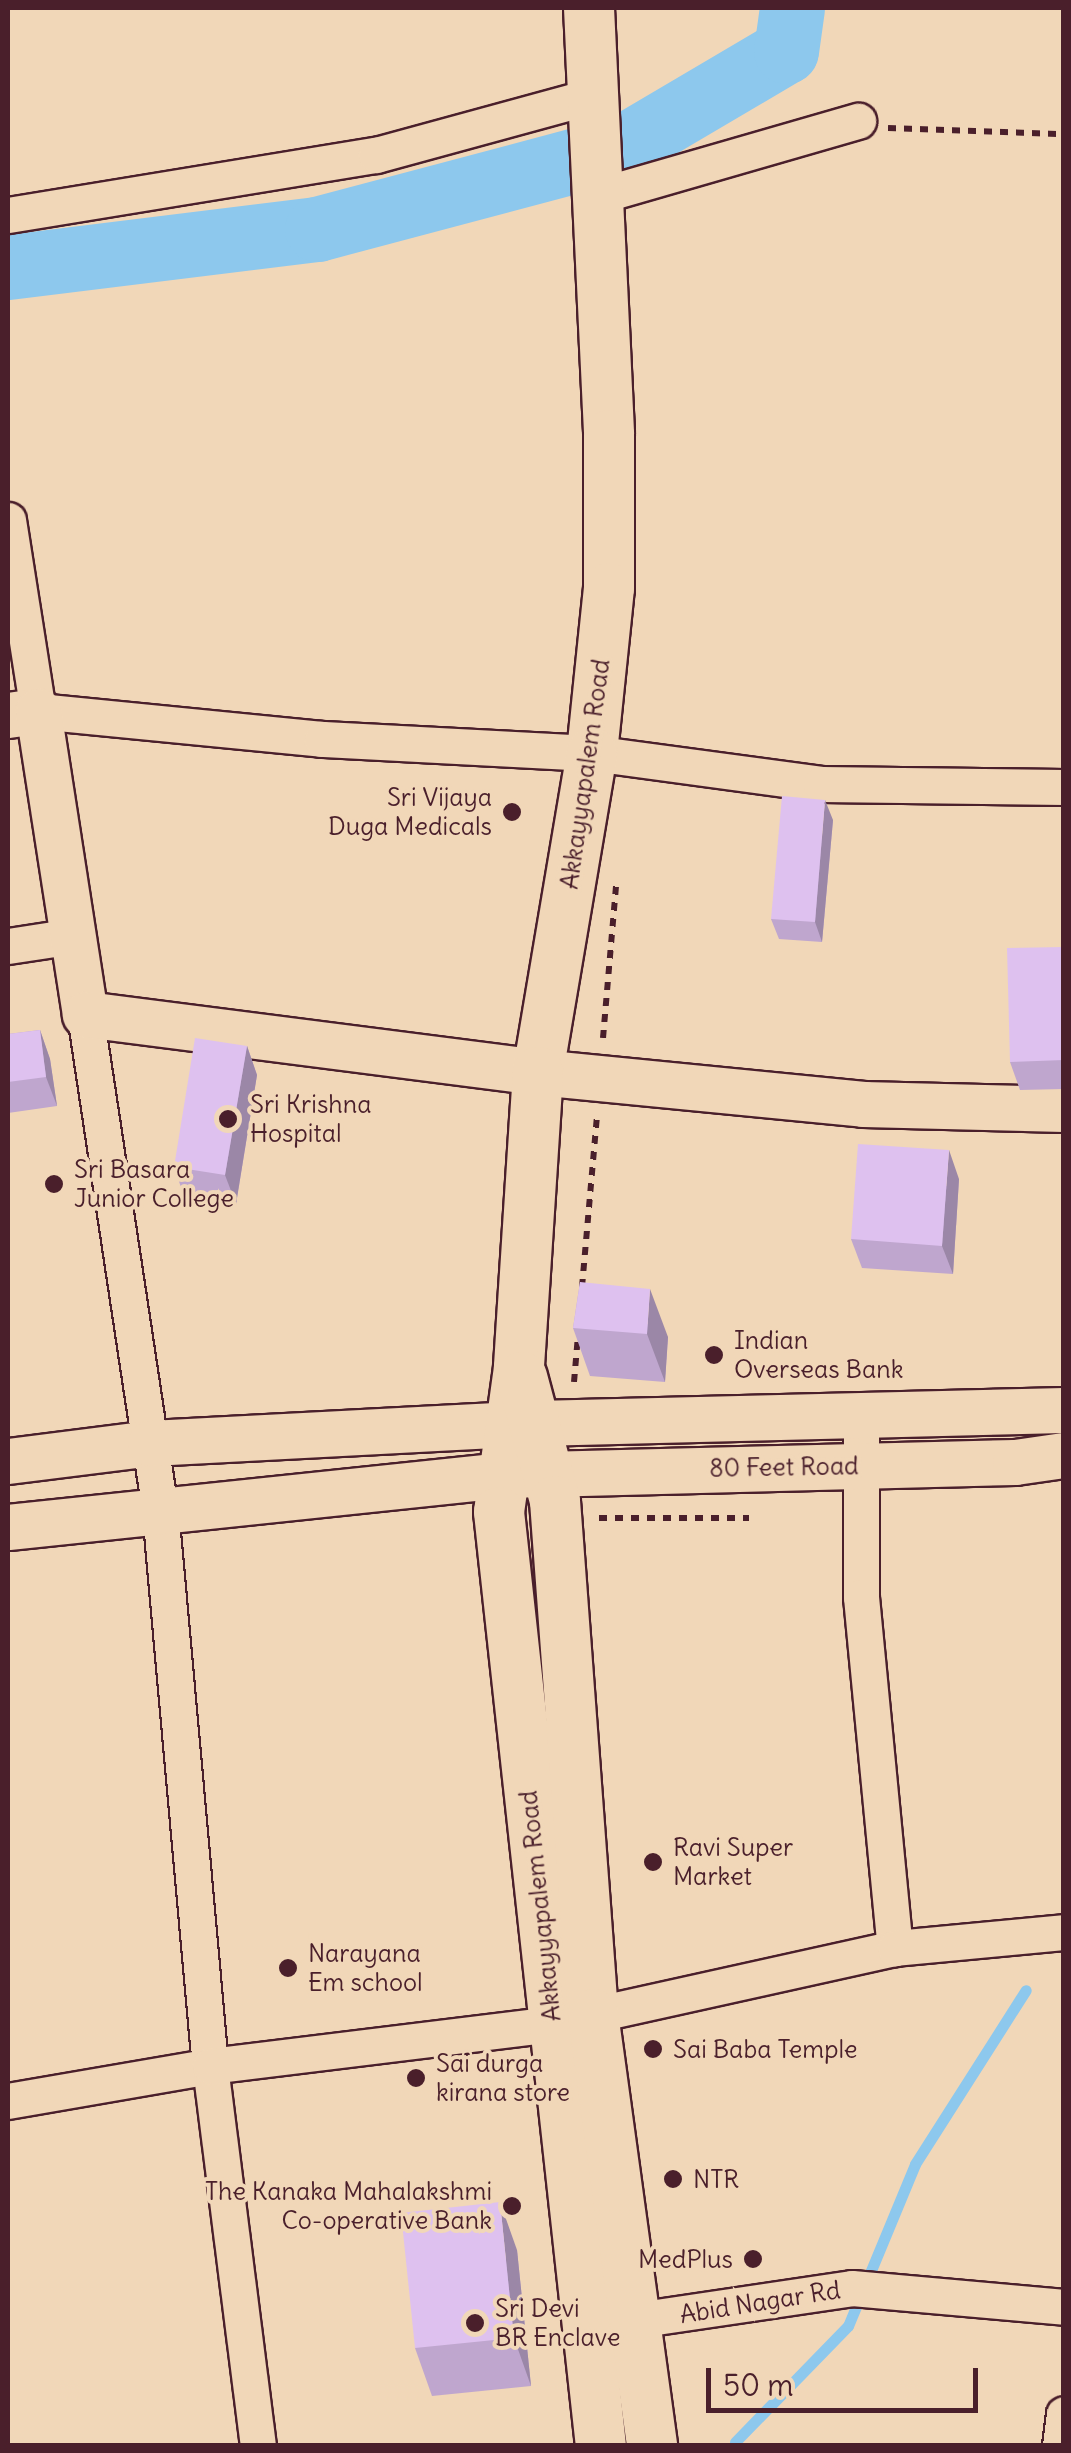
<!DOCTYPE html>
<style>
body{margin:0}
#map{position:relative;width:1071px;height:2453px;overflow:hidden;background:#f1d7b8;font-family:Delius,sans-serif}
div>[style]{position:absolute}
.stream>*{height:11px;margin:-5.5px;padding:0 5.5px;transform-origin:5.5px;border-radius:5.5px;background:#8dc8ed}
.river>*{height:65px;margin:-32.5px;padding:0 32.5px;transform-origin:32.5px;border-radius:32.5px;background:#8dc8ed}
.path>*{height:6px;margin-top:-3px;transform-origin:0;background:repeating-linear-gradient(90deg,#4a1f2b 0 8px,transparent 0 16px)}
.roads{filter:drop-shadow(2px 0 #4a1f2b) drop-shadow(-2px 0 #4a1f2b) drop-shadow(0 2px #4a1f2b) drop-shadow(0 -2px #4a1f2b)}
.minor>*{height:35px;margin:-17.5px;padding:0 17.5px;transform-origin:17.5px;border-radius:17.5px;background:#f1d7b8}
.tertiary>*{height:45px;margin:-22.5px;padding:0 22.5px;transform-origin:22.5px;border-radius:22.5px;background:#f1d7b8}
.secondary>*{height:50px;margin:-25px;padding:0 25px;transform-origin:25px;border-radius:25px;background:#f1d7b8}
.wall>*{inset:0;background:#bfa6ce}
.shaded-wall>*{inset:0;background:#9b87a7}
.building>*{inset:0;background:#dec1ef}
.dots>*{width:28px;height:28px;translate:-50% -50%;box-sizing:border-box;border:5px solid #f1d7b8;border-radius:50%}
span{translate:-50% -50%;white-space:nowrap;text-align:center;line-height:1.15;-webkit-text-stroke:8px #f1d7b8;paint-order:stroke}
.street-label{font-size:25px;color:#4a1f2b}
.poi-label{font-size:25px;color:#4a1f2b}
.right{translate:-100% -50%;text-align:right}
.left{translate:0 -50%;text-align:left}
.frame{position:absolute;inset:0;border:10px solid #4a1f2b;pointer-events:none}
.scale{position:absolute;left:706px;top:2368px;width:272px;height:45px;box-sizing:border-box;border:5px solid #4a1f2b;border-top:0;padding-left:12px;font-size:30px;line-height:35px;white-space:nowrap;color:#4a1f2b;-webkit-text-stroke:8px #f1d7b8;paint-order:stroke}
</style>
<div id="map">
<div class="stream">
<div style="left:735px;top:2442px;width:162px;rotate:-45.8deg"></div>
<div style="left:848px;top:2326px;width:175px;rotate:-67.5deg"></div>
<div style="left:915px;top:2164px;width:206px;rotate:-57.5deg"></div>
</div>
<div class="river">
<div style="left:8px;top:267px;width:311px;rotate:-7deg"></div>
<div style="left:317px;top:229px;width:315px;rotate:-14.9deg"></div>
<div style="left:621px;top:148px;width:191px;rotate:-30.5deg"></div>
<div style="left:786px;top:51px;width:43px;rotate:-82.1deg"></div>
</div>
<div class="path">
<div style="left:888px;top:128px;width:176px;rotate:2deg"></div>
<div style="left:603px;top:1038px;width:153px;rotate:-85.1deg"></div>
<div style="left:582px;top:1287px;width:173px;rotate:-85deg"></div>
<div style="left:574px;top:1382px;width:47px;rotate:-85.1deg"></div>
<div style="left:599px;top:1518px;width:150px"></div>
</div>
<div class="roads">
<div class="minor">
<div style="left:594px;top:197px;width:275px;rotate:-16.1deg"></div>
<div style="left:8px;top:215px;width:373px;rotate:-9.3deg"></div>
<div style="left:376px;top:155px;width:224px;rotate:-15.3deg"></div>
<div style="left:8px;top:520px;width:193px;rotate:81.1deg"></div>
<div style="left:38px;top:711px;width:285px;rotate:5.6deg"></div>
<div style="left:322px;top:739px;width:270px;rotate:3deg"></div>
<div style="left:592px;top:753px;width:231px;rotate:7.7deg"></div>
<div style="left:821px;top:784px;width:243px;rotate:0.7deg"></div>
<div style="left:8px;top:946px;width:66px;rotate:-8.7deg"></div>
<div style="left:861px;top:1418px;width:179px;rotate:90deg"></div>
<div style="left:861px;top:1597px;width:353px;rotate:84.5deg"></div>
<div style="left:8px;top:2101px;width:205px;rotate:-9.8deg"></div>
<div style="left:210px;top:2066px;width:558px;rotate:-95.14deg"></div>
<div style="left:160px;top:1510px;width:502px;rotate:-98.6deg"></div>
<div style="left:636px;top:2320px;width:218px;rotate:-8.4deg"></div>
<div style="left:852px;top:2288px;width:213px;rotate:5.1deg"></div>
<div style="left:258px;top:2446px;width:383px;rotate:-97.2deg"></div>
<div style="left:210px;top:2066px;width:345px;rotate:-7deg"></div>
<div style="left:552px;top:2024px;width:351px;rotate:-12.5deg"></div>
<div style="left:895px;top:1948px;width:170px;rotate:-5.4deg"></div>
<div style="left:1060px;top:2446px;width:32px;rotate:-83deg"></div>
</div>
<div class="tertiary">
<div style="left:8px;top:715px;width:30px;rotate:-8deg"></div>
<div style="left:38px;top:711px;width:307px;rotate:81.2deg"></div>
<div style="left:85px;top:1014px;width:457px;rotate:7.3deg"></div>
<div style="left:538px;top:1072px;width:327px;rotate:5.6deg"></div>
<div style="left:863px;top:1104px;width:201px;rotate:1.4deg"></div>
<div style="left:8px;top:1461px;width:143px;rotate:-7.2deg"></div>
<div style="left:150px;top:1443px;width:387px;rotate:-3deg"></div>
<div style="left:536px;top:1423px;width:528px;rotate:-1.41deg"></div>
<div style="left:8px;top:1527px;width:499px;rotate:-6deg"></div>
<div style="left:504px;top:1475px;width:511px;rotate:-1.46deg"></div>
<div style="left:1015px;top:1462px;width:49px;rotate:-8.1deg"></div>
</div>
<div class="secondary">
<div style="left:589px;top:8px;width:427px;rotate:87.3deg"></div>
<div style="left:609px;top:435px;width:153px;rotate:90deg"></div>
<div style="left:609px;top:588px;width:166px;rotate:95.9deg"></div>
<div style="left:592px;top:753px;width:324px;rotate:99.6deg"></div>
<div style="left:538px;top:1072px;width:297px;rotate:93.7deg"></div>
<div style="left:519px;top:1368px;width:145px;rotate:97.9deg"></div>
<div style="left:499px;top:1512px;width:940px;rotate:83.77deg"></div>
<div style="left:522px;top:1377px;width:128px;rotate:75.1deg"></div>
<div style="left:555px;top:1501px;width:514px;rotate:85.76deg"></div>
<div style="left:593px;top:2014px;width:436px;rotate:82.2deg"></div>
</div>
</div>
<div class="wall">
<div style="clip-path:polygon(833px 820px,822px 942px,779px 939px,771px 919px)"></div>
<div style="clip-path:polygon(1064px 947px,1064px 1089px,1020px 1090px,1010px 1062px)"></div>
<div style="clip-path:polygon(40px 1030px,50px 1059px,57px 1106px,8px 1113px,8px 1034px)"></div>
<div style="clip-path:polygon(247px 1046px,257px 1075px,236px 1204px,184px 1196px,174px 1167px)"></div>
<div style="clip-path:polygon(959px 1179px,953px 1274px,862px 1268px,851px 1239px)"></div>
<div style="clip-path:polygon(580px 1282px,668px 1337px,665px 1382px,590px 1376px,573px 1328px)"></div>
<div style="clip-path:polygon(517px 2250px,531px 2386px,432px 2396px,415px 2348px)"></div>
</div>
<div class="shaded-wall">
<div style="clip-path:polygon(825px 800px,833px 820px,822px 942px,815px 922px)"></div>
<div style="clip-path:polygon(40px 1030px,50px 1059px,57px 1106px,46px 1077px)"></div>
<div style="clip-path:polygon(247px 1046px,257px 1075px,236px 1204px,225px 1175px)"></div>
<div style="clip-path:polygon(949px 1150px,959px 1179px,953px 1274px,942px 1246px)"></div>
<div style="clip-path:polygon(650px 1289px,668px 1337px,665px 1382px,647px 1334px)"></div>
<div style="clip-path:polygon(500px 2202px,517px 2250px,531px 2386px,514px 2338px)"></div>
</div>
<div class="building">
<div style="clip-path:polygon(782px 796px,825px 800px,815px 922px,771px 919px)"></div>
<div style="clip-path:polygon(1064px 947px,1064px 1060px,1010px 1062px,1007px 948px)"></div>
<div style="clip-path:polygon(40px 1030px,46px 1077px,8px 1082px,8px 1034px)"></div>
<div style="clip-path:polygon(195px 1038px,247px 1046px,225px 1175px,174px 1167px)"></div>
<div style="clip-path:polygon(858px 1144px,949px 1150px,942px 1246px,851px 1239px)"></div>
<div style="clip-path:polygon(580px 1282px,650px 1289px,647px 1334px,573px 1328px)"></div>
<div style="clip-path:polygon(500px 2202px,514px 2338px,415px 2348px,401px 2213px)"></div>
</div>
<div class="dots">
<div style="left:512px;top:812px;background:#4a1f2b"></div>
<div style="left:228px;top:1119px;background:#4a1f2b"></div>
<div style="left:54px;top:1184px;background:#4a1f2b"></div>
<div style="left:714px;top:1355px;background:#4a1f2b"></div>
<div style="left:653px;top:1862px;background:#4a1f2b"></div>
<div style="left:288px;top:1968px;background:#4a1f2b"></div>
<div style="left:653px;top:2049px;background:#4a1f2b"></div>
<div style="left:416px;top:2078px;background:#4a1f2b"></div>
<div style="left:673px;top:2179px;background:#4a1f2b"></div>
<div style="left:512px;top:2206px;background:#4a1f2b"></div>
<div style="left:753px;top:2259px;background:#4a1f2b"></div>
<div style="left:475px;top:2323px;background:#4a1f2b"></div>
</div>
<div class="street-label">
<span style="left:585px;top:774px;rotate:-82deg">Akkayyapalem Road</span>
<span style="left:784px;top:1467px;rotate:-1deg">80 Feet Road</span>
<span style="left:540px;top:1906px;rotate:-96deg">Akkayyapalem Road</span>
<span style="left:760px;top:2302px;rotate:-9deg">Abid Nagar Rd</span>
</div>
<div class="poi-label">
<span class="right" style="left:492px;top:812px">Sri Vijaya<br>Duga Medicals</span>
<span class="left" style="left:250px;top:1119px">Sri Krishna<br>Hospital</span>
<span class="left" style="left:74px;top:1184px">Sri Basara<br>Junior College</span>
<span class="left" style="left:734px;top:1355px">Indian<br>Overseas Bank</span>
<span class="left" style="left:673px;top:1862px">Ravi Super<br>Market</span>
<span class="left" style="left:308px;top:1968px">Narayana<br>Em school</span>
<span class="left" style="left:673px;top:2049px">Sai Baba Temple</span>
<span class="left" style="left:436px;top:2078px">Sai durga<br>kirana store</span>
<span class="left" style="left:693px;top:2179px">NTR</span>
<span class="right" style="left:492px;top:2206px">The Kanaka Mahalakshmi<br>Co-operative Bank</span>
<span class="right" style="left:733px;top:2259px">MedPlus</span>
<span class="left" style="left:495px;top:2323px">Sri Devi<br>BR Enclave</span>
</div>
<div class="frame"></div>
<div class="scale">50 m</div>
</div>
